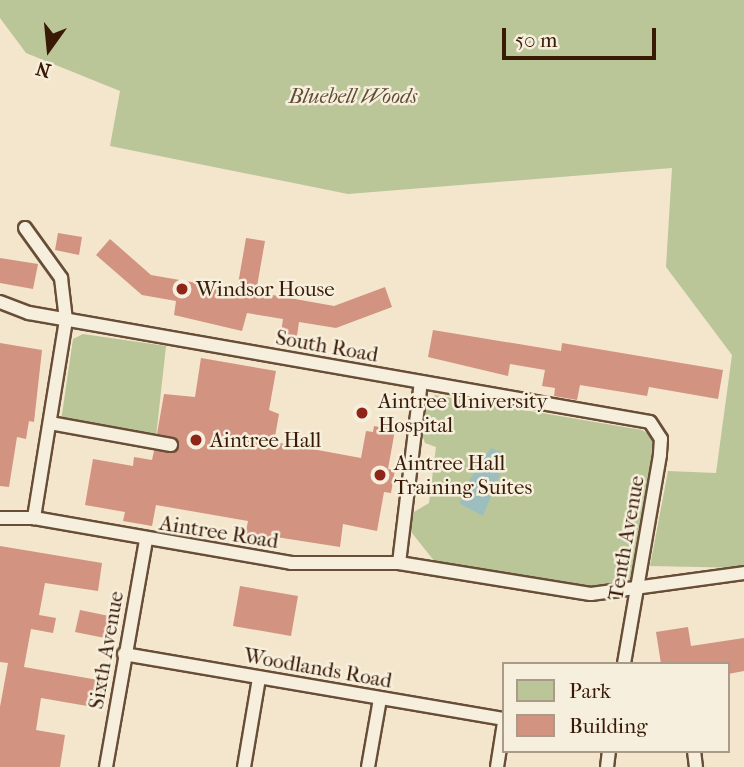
<!DOCTYPE html>
<style>
body{margin:0}
#map{position:relative;width:744px;height:767px;overflow:hidden;background:#f3e6cc;font-family:"IM FELL French Canon",serif}
div>[style]{position:absolute}
.green>*{inset:0;background:#bac598}
.water>*{inset:0;background:#9dbebf}
.building>*{inset:0;background:#d29380}
.roads{filter:drop-shadow(2px 0 #684d37) drop-shadow(-2px 0 #684d37) drop-shadow(0 2px #684d37) drop-shadow(0 -2px #684d37)}
.lane>*{height:12px;margin:-6px;padding:0 6px;transform-origin:6px;border-radius:6px;background:#f7efde}
.dots>*{width:19px;height:19px;translate:-50% -50%;box-sizing:border-box;border:4px solid #f7efde;border-radius:50%}
span{translate:-50% -50%;white-space:nowrap;text-align:center;line-height:1.15;-webkit-text-stroke:5px #f7efde;paint-order:stroke}
.park-label{font-size:21px;color:#604d31;font-style:italic}
.poi-label{font-size:21px;color:#391a05}
.left{translate:0 -50%;text-align:left}
.street-label{font-size:21px;color:#391a05}
.legend{position:absolute;left:502px;top:662px;width:228px;height:91px;box-sizing:border-box;background:#f7efde;border:2px solid #ab9a87;margin:0;padding:9px 12px;list-style:none;font-size:21px;color:#391a05}
.legend li{display:flex;align-items:center;gap:14px;height:35px}
.legend b{width:35px;border:2px solid #ab9a87}
.north{position:absolute;left:14px;top:14px;width:70px;height:70px;-webkit-text-stroke:5px #f7efde;paint-order:stroke;rotate:195deg;font-size:19px;font-weight:700;line-height:28px;text-align:center;color:#391a05}
.north::after{content:'';display:block;margin:auto;width:24px;height:32px;background:#391a05;clip-path:polygon(50% 0,100% 100%,50% 72%,0 100%)}
.scale{position:absolute;left:502px;top:28px;width:154px;height:32px;box-sizing:border-box;border:4px solid #391a05;border-top:0;padding-left:9px;font-size:21px;line-height:24px;white-space:nowrap;color:#391a05;-webkit-text-stroke:5px #f7efde;paint-order:stroke}
</style>
<div id="map">
<div class="green">
<div style="clip-path:polygon(0 0,744px 0,744px 568px,650px 566px,668px 471px,716px 473px,732px 355px,666px 267px,672px 168px,348px 194px,110px 146px,120px 91px,26px 53px,0 18px)"></div>
<div style="clip-path:polygon(83px 334px,166px 346px,156px 437px,61px 421px,73px 339px)"></div>
<div style="clip-path:polygon(435px 395px,642px 430px,656px 439px,635px 574px,625px 586px,590px 588px,435px 562px,408px 528px,414px 512px,429px 503px,436px 447px,425px 443px,421px 432px,428px 403px)"></div>
</div>
<div class="water">
<div style="clip-path:polygon(491px 448px,501px 452px,504px 464px,483px 516px,460px 504px,462px 491px)"></div>
</div>
<div class="building">
<div style="clip-path:polygon(58px 233px,82px 237px,79px 255px,55px 250px)"></div>
<div style="clip-path:polygon(246px 238px,265px 241px,256px 292px,334px 306px,385px 287px,392px 307px,336px 328px,299px 322px,297px 336px,281px 333px,283px 319px,247px 313px,242px 331px,174px 315px,176px 301px,142px 295px,96px 255px,110px 239px,151px 275px,237px 290px)"></div>
<div style="clip-path:polygon(0 258px,38px 264px,33px 289px,0 283px)"></div>
<div style="clip-path:polygon(433px 330px,561px 351px,562px 343px,723px 370px,718px 399px,649px 387px,647px 396px,580px 385px,577px 400px,554px 396px,555px 388px,542px 386px,545px 370px,510px 364px,508px 376px,428px 357px)"></div>
<div style="clip-path:polygon(0 343px,42px 350px,34px 422px,29px 421px,26px 439px,17px 437px,9px 487px,0 486px)"></div>
<div style="clip-path:polygon(201px 358px,276px 371px,269px 410px,279px 414px,274px 442px,361px 458px,366px 431px,373px 432px,374px 426px,395px 430px,388px 469px,395px 470px,393px 481px,391px 493px,384px 492px,377px 531px,343px 524px,340px 547px,276px 537px,274px 548px,244px 542px,248px 521px,156px 505px,152px 526px,123px 521px,125px 512px,85px 505px,93px 459px,133px 466px,134px 457px,152px 460px,154px 451px,178px 450px,176px 438px,157px 434px,164px 394px,195px 397px)"></div>
<div style="clip-path:polygon(0 546px,102px 563px,98px 591px,45px 583px,39px 615px,56px 618px,53px 633px,31px 629px,24px 667px,104px 681px,99px 708px,41px 698px,36px 730px,65px 735px,60px 767px,0 767px,0 707px,8px 663px,0 662px)"></div>
<div style="clip-path:polygon(240px 586px,298px 596px,291px 636px,233px 626px)"></div>
<div style="clip-path:polygon(80px 610px,109px 616px,105px 638px,75px 632px)"></div>
<div style="clip-path:polygon(688px 627px,691px 646px,744px 638px,744px 671px,728px 674px,728px 664px,661px 664px,656px 632px)"></div>
</div>
<div class="roads">
<div class="lane">
<div style="left:25px;top:228px;width:62px;rotate:54.2deg"></div>
<div style="left:61px;top:278px;width:42px;rotate:83.2deg"></div>
<div style="left:66px;top:320px;width:201px;rotate:99.2deg"></div>
<div style="left:0;top:302px;width:31px;rotate:21deg"></div>
<div style="left:29px;top:313px;width:630px;rotate:9.96deg"></div>
<div style="left:650px;top:422px;width:20px;rotate:57deg"></div>
<div style="left:661px;top:439px;width:16px;rotate:94deg"></div>
<div style="left:660px;top:455px;width:212px;rotate:99.8deg"></div>
<div style="left:50px;top:423px;width:123px;rotate:10.3deg"></div>
<div style="left:0;top:518px;width:34px"></div>
<div style="left:34px;top:518px;width:261px;rotate:9.9deg"></div>
<div style="left:291px;top:563px;width:108px"></div>
<div style="left:399px;top:563px;width:194px;rotate:9.2deg"></div>
<div style="left:591px;top:594px;width:154px;rotate:-7.8deg"></div>
<div style="left:399px;top:563px;width:182px;rotate:-83.1deg"></div>
<div style="left:124px;top:654px;width:386px;rotate:9.7deg"></div>
<div style="left:694px;top:751px;width:16px;rotate:83deg"></div>
<div style="left:106px;top:767px;width:230px;rotate:-80deg"></div>
<div style="left:244px;top:767px;width:90px;rotate:-80.4deg"></div>
<div style="left:368px;top:767px;width:69px;rotate:-80deg"></div>
<div style="left:497px;top:767px;width:45px;rotate:-81deg"></div>
<div style="left:607px;top:767px;width:16px;rotate:-83deg"></div>
</div>
</div>
<div class="dots">
<div style="left:182px;top:289px;background:#8f2418"></div>
<div style="left:362px;top:413px;background:#8f2418"></div>
<div style="left:196px;top:440px;background:#8f2418"></div>
<div style="left:380px;top:475px;background:#8f2418"></div>
</div>
<div class="park-label">
<span style="left:353px;top:96px">Bluebell Woods</span>
</div>
<div class="poi-label">
<span class="left" style="left:196px;top:289px">Windsor House</span>
<span class="left" style="left:378px;top:413px">Aintree University<br>Hospital</span>
<span class="left" style="left:210px;top:440px">Aintree Hall</span>
<span class="left" style="left:394px;top:475px">Aintree Hall<br>Training Suites</span>
</div>
<div class="street-label">
<span style="left:327px;top:346px;rotate:10deg">South Road</span>
<span style="left:219px;top:532px;rotate:9deg">Aintree Road</span>
<span style="left:626px;top:538px;rotate:-80deg">Tenth Avenue</span>
<span style="left:106px;top:650px;rotate:-80deg">Sixth Avenue</span>
<span style="left:318px;top:668px;rotate:10deg">Woodlands Road</span>
</div>
<ul class="legend">
<li><b style="height:19px;background:#bac598"></b>Park</li>
<li><b style="height:19px;background:#d29380"></b>Building</li>
</ul>
<div class="north">N</div>
<div class="scale">50 m</div>
</div>
